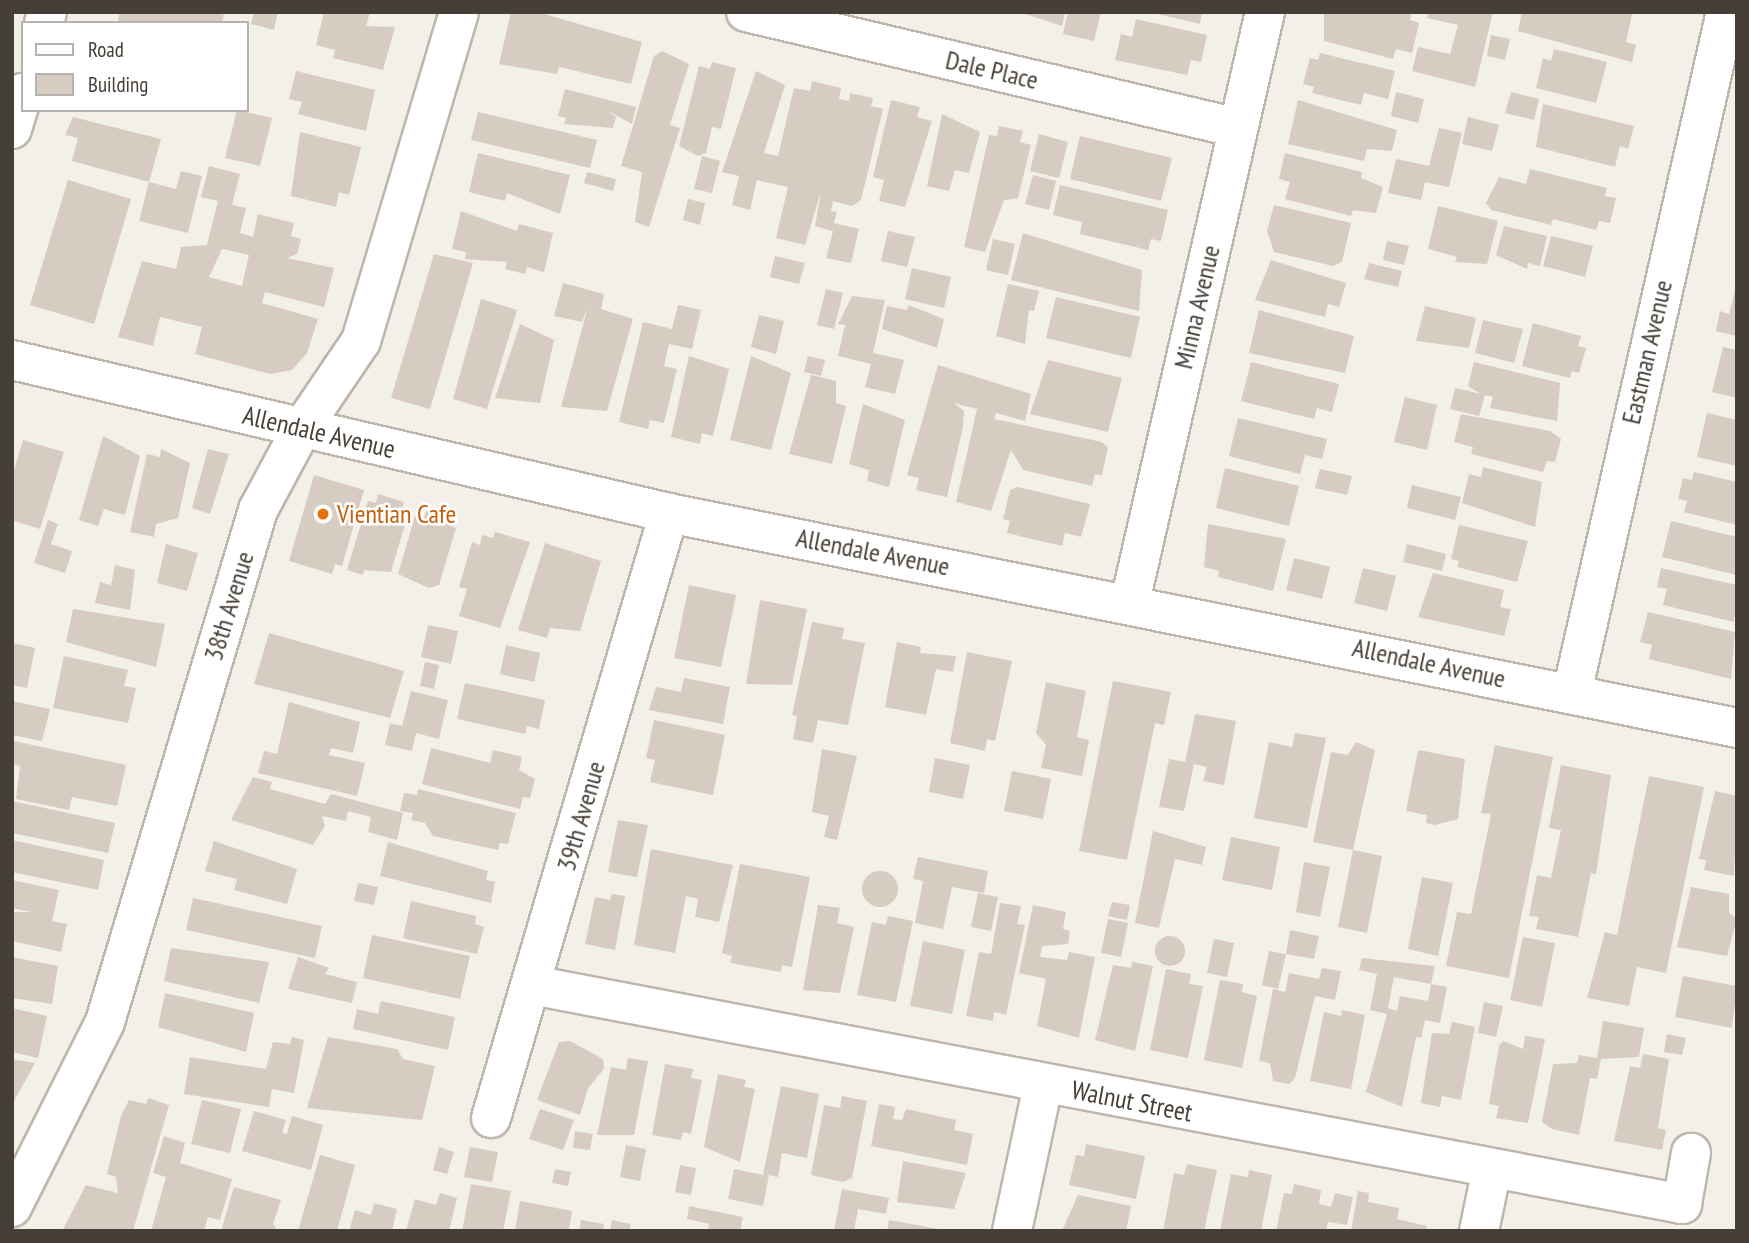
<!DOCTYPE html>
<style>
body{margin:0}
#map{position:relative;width:1749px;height:1243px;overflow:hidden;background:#f3efe9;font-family:"PT Sans Narrow",sans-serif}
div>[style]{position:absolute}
.building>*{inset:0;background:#d7ccc2}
.round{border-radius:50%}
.roads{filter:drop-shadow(2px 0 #beb5ac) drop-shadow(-2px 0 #beb5ac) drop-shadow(0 2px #beb5ac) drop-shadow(0 -2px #beb5ac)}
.minor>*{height:38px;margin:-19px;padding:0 19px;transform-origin:19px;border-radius:19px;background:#fff}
.dots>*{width:19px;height:19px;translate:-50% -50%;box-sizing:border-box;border:4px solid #fff;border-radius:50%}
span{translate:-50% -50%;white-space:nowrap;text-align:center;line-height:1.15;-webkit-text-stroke:5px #fff;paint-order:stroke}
.street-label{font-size:26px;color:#463f37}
.food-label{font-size:26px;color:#c56008}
.left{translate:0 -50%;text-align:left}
.frame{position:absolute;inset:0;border:14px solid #463f37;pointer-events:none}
.legend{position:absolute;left:21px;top:21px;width:228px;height:91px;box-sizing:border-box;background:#fff;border:2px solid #b5b2af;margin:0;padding:9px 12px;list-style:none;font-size:21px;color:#463f37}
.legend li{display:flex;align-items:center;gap:14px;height:35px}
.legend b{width:35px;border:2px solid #b5b2af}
</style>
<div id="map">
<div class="building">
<div style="clip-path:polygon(120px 12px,213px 12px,224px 15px,222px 23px,117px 23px)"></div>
<div style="clip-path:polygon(254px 12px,278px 12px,274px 30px,251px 24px)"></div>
<div style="clip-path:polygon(324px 12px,370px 12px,366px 26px,395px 27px,383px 70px,333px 58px,335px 50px,316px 45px)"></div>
<div style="clip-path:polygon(511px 12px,537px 12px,642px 42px,631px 84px,559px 67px,557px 74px,499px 64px)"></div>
<div style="clip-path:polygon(1019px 12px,1065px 12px,1062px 26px)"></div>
<div style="clip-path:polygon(1068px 12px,1101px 12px,1094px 41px,1063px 34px)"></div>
<div style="clip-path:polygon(1149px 12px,1202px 12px,1200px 24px)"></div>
<div style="clip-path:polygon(1324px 12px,1412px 12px,1410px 20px,1419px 23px,1412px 53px,1396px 49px,1393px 59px,1324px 41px)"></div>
<div style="clip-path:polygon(1428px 12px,1493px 12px,1475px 87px,1412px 71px,1418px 47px,1450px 54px,1458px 25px,1427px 18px)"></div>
<div style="clip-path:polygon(1522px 12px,1632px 14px,1626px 42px,1636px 45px,1632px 62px,1518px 31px)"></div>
<div style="clip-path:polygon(1136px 19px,1207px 35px,1201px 62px,1191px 60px,1187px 75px,1115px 60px,1121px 34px,1132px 37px)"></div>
<div style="clip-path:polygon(1491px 35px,1510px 39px,1505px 60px,1487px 56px)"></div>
<div style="clip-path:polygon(1554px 49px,1607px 62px,1596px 103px,1536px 88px,1543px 58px,1551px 61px)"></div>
<div style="clip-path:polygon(662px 51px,689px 64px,670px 125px,680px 128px,649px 227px,635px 222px,642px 172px,621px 166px,654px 56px)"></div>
<div style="clip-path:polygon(1320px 53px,1395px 71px,1388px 99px,1364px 93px,1361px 105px,1312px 93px,1314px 87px,1303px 84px,1310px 58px,1318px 60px)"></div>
<div style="clip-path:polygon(712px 62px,736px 68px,721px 129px,712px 127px,706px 153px,698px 156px,679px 146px,699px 66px,710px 69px)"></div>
<div style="clip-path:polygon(296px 71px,375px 90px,366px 131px,298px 114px,302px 102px,289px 99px)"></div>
<div style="clip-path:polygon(756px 71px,785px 85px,764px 153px,778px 156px,794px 88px,810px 91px,812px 81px,841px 88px,839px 99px,849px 101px,850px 93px,873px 98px,871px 106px,883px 109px,861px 200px,852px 206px,833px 201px,831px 211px,837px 212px,834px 223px,859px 229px,851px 263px,826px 258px,833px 231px,815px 226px,821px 191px,805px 245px,776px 238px,788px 187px,757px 180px,750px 210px,732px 205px,739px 176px,722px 172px)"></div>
<div style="clip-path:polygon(565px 89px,636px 107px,632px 124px,606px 110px,616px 117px,613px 128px,564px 124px,566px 118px,558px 116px)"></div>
<div style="clip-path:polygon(1396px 92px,1424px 99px,1418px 123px,1391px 116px)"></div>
<div style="clip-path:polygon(1511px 92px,1539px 99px,1534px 120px,1505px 113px)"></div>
<div style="clip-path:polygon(891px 100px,920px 107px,917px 117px,932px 121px,905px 207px,879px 201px,884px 180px,873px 177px)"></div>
<div style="clip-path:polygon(1298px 100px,1397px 130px,1392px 151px,1367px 149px,1364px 161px,1288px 144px)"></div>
<div style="clip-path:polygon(1543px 104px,1634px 126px,1628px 149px,1620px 146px,1615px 167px,1536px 147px)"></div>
<div style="clip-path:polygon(237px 110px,272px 118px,260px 166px,225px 158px)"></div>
<div style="clip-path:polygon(478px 112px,597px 140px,590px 168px,471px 140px)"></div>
<div style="clip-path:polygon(942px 114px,980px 132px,969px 173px,955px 170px,949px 191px,927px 186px)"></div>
<div style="clip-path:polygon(73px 117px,161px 139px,149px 182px,72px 161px,78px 138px,65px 135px)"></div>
<div style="clip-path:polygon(1468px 117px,1499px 125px,1492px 151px,1462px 144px)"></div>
<div style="clip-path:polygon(999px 126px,1023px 131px,1020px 142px,1031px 145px,1018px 198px,1004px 200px,985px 252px,964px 247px,989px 135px,997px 136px)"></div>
<div style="clip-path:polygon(1439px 128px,1462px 133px,1449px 187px,1425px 182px,1421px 200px,1388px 193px,1396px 159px,1429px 166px)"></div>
<div style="clip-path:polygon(300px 132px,361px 147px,349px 195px,339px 192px,336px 207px,291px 196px)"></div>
<div style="clip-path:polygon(1039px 134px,1068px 142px,1059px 178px,1030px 171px)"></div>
<div style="clip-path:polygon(1080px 136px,1172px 158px,1161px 201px,1070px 179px)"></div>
<div style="clip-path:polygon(478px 153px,570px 175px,560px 214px,507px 193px,505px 201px,469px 192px)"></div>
<div style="clip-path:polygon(1285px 153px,1362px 172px,1361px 178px,1383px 187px,1376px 213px,1353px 210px,1351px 216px,1285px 199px,1290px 182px,1279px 179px)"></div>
<div style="clip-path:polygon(702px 156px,720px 161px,712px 193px,694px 189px)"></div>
<div style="clip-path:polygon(evenodd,209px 166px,240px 174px,232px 205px,246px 208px,240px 233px,253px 237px,258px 214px,294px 223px,291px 236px,301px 239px,297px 254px,287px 258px,334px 268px,324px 307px,265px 292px,262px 303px,318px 319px,307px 353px,292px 370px,270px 374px,195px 354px,202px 327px,160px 317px,153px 346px,118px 337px,142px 261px,176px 269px,181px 247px,207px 245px,218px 201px,201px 197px,209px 166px,222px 249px,249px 255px,242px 286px,209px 277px,222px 249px)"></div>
<div style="clip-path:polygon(1530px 169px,1607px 188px,1605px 196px,1616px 198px,1610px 223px,1599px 221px,1596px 230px,1553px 219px,1551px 225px,1491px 210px,1486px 203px,1499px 177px,1526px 184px)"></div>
<div style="clip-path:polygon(181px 171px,202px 176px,188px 233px,139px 221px,149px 182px,176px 189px)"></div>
<div style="clip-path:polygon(587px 172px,616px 179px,613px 191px,584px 183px)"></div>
<div style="clip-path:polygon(1033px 175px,1056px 181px,1049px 210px,1025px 204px)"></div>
<div style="clip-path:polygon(68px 180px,131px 199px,94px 324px,30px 305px)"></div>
<div style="clip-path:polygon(1060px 185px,1168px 210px,1161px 241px,1151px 239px,1148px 250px,1080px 234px,1082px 222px,1053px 215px)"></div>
<div style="clip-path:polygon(688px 199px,705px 203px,700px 225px,683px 220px)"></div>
<div style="clip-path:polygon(1274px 205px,1351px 223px,1342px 262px,1333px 266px,1274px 252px,1267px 231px)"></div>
<div style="clip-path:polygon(1438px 206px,1498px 221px,1487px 264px,1455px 262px,1457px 257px,1428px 249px)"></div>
<div style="clip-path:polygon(461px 211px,517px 231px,519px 224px,553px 233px,544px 272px,527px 267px,525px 274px,505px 269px,507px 262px,465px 259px,466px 252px,452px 249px)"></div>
<div style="clip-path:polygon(1504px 226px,1547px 236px,1540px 266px,1528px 263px,1527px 269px,1496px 255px)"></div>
<div style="clip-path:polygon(888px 231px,915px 237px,907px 267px,881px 261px)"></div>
<div style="clip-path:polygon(1023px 233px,1142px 270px,1139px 311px,1011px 280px)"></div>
<div style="clip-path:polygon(1551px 236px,1593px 246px,1585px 277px,1543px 266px)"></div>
<div style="clip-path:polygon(993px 239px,1015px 244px,1008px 275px,986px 270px)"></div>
<div style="clip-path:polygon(1387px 241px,1409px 246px,1404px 265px,1383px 260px)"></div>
<div style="clip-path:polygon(434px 254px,473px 263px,430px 409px,391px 398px)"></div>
<div style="clip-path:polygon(775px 256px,805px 263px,799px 284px,770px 277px)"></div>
<div style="clip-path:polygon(1271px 260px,1346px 283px,1339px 307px,1328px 304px,1325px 317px,1255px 300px)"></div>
<div style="clip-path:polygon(1369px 263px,1402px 271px,1398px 287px,1364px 279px)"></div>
<div style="clip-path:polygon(912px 268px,951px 277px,944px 308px,905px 299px)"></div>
<div style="clip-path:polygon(563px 283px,604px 294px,601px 309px,633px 319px,607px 411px,561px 407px,588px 306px,582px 322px,554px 316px)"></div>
<div style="clip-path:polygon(1008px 284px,1039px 291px,1034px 311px,1029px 310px,1025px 344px,996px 336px)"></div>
<div style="clip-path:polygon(1736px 287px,1737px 287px,1737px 336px,1716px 331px,1720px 311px,1729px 314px)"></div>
<div style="clip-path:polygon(826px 289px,843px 293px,834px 329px,817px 325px)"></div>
<div style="clip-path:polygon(852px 296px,885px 300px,873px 353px,904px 360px,895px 394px,865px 387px,871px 364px,838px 356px,845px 325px,838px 324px)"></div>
<div style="clip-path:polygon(1056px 297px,1140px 317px,1131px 358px,1046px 338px)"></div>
<div style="clip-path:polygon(481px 299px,517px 310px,487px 409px,453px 399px)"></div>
<div style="clip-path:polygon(678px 305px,701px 310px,692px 349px,669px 344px,664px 366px,677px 369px,664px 423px,650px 420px,648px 429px,619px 422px,643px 322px,672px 329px)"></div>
<div style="clip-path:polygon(908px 305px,944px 319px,937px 348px,882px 329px,887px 306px,907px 310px)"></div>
<div style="clip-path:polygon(1425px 306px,1476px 318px,1469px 348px,1416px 341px)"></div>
<div style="clip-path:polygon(1259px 310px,1354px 336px,1345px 373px,1249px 353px)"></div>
<div style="clip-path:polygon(759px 315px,784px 321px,776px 354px,751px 347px)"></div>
<div style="clip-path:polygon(1483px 320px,1523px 329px,1514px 363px,1475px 353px)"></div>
<div style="clip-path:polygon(1533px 323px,1581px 336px,1578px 346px,1586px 348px,1579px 373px,1572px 371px,1570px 378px,1522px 366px)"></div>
<div style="clip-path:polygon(520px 324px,554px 340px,540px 403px,495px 398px)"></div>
<div style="clip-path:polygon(1723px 347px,1737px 350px,1737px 398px,1712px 392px)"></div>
<div style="clip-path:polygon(689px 356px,729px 369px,713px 436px,702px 433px,700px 444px,671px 437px)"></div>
<div style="clip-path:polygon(751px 356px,791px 373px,771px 450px,730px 440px)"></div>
<div style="clip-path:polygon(808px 356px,825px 360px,821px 376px,804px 372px)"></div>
<div style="clip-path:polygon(1048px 360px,1122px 378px,1108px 432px,1030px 414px)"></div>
<div style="clip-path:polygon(1251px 362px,1339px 384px,1332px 412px,1317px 408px,1314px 419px,1241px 401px)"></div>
<div style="clip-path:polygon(1474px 362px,1560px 383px,1557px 421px,1490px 408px,1493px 397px,1485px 395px,1479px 416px,1450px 409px,1455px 388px,1481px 394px,1468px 386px)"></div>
<div style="clip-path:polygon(938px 365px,1031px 394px,1025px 421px,996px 413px,994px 419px,1102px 442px,1108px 448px,1102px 475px,1095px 474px,1092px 486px,1023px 470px,1011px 450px,991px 511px,956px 502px,977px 409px,954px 403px,964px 411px,963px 427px,947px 497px,916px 490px,919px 478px,907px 475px)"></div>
<div style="clip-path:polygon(811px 375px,836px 381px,836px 403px,846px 406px,832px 464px,789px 454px)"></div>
<div style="clip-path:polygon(1405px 397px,1437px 405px,1427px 450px,1394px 442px)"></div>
<div style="clip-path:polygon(863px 404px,905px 420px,889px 487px,867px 481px,869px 470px,849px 464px)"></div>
<div style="clip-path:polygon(1707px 413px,1737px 420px,1737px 466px,1697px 457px)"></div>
<div style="clip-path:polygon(1461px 414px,1550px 431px,1561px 439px,1555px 462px,1547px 461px,1543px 472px,1471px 454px,1473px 447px,1454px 442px)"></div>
<div style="clip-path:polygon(1238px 418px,1327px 439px,1322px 459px,1305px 455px,1300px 474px,1229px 456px)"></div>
<div style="clip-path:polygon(103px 436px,140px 456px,125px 515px,104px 509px,98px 526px,79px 520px)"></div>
<div style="clip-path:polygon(23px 440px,64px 452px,40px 529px,12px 520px,12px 477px)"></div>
<div style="clip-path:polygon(161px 449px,190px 463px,178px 518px,156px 524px,154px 537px,130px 532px,147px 454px,160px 457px)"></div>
<div style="clip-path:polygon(208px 449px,229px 454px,210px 514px,192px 508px)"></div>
<div style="clip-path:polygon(1483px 467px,1542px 482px,1535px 527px,1462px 503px,1469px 474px,1481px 477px)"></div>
<div style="clip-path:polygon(1225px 468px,1299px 486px,1289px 526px,1216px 508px)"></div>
<div style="clip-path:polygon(1320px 469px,1352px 476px,1347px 495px,1315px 488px)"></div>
<div style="clip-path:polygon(1694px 472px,1737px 482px,1737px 525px,1684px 512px,1687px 501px,1678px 499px,1683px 478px,1692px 480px)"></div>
<div style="clip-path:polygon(314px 475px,364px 490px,342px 566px,335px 564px,332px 574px,289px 561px)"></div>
<div style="clip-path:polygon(1412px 485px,1461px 497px,1455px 520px,1407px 508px)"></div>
<div style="clip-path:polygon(1018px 487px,1090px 504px,1081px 537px,1065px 533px,1062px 546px,1007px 533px,1010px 521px,1003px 519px,1010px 490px)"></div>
<div style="clip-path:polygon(378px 494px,404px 502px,401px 512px,408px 514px,391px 572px,364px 570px,363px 575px,347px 570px,368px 501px,376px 503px)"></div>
<div style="clip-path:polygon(427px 509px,453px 517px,450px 526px,456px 528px,439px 585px,429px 588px,398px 574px,415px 516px,424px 518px)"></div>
<div style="clip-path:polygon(48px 520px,58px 524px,51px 544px,72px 551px,65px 573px,34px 563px)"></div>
<div style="clip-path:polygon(1671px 521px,1737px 537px,1737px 575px,1662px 557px)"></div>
<div style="clip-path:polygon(1208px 524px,1286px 539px,1273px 591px,1218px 577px,1219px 571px,1204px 567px)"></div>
<div style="clip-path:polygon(1459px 525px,1528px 541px,1517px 582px,1457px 567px,1459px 561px,1451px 559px)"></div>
<div style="clip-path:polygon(495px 532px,530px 542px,500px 628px,459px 616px,467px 589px,459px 587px,472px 542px,480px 545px,482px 535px,493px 538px)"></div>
<div style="clip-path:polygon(545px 543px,601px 561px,580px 631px,550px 628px,547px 638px,518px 630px)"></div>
<div style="clip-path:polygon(166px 544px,198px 553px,187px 591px,157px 583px)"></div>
<div style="clip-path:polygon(1407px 544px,1446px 554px,1442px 571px,1403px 562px)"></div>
<div style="clip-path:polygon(1294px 558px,1330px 567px,1322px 599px,1286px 590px)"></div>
<div style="clip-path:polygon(115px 565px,135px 570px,130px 610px,95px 603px,100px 582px,111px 585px)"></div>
<div style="clip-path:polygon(1363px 568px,1396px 576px,1387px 611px,1354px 603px)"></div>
<div style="clip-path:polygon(1661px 568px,1737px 585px,1734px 622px,1663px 605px,1667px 589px,1657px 587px)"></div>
<div style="clip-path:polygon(1433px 573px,1504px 590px,1500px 607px,1511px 609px,1504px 636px,1418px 617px)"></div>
<div style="clip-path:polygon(689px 585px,736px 595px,721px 667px,674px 658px)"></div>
<div style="clip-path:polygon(760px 600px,807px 609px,792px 685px,746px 684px)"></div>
<div style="clip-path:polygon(73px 609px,165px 624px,156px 667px,66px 642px)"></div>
<div style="clip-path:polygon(1648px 612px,1735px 632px,1731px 679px,1649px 659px,1652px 645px,1640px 642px)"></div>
<div style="clip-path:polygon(812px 622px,844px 628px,842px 639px,865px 643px,848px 725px,818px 720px,813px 743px,793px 739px,797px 716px,792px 715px)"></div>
<div style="clip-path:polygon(428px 625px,458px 631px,451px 664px,421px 657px)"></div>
<div style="clip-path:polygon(269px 633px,404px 671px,390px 718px,254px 684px)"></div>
<div style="clip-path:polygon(897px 642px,921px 647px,920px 653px,956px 656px,953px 672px,936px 669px,926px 715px,885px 707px)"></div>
<div style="clip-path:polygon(13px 643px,35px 648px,27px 688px,12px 685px)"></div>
<div style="clip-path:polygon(506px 645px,540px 653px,534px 682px,500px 674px)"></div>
<div style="clip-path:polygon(967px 652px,1012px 661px,995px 741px,987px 739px,985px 751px,950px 743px)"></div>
<div style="clip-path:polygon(64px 656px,128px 670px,124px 686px,136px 688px,128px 723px,53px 708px)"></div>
<div style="clip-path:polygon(425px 662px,439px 665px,434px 689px,420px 686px)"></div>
<div style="clip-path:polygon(684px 678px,730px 687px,723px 724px,649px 710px,656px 687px,681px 692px)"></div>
<div style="clip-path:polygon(1113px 681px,1171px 692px,1164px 725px,1155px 723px,1127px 860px,1079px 851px)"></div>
<div style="clip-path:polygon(1046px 682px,1086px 691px,1077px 737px,1089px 740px,1082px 776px,1041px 768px,1046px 745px,1036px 733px)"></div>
<div style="clip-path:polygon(465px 683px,545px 700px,539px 729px,527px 726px,525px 734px,457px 719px)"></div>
<div style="clip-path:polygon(411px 691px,448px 700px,439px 739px,416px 733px,412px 751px,385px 745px,390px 723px,402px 726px)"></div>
<div style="clip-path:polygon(12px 701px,50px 709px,42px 741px,12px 735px)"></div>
<div style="clip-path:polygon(289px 702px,360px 722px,353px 753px,331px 748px,329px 755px,365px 763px,357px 796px,258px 773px,264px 751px,277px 754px)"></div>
<div style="clip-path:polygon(1195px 714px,1236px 721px,1224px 785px,1203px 781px,1207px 767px,1194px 764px,1184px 811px,1159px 807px,1169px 759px,1185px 762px)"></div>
<div style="clip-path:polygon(654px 720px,725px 735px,713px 795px,650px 782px,655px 760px,646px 758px)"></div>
<div style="clip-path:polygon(1295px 733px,1326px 738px,1307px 828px,1254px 818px,1269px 742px,1292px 747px)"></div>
<div style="clip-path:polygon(14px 741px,126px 765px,117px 806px,72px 797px,69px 810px,16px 799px,20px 766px,12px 764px)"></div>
<div style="clip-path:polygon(1356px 742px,1375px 750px,1353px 850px,1313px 842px,1331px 752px,1348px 755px)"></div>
<div style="clip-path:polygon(1495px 745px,1553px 757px,1509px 978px,1446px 966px,1457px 912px,1471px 914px,1491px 814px,1481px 813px)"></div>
<div style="clip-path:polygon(431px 748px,490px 763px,493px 750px,522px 757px,519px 770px,535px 779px,530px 798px,523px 797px,520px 809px,422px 784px)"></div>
<div style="clip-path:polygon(822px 749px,857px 756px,837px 840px,824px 837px,829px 816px,812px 812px)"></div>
<div style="clip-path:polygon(1418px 750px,1465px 759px,1458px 819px,1435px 825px,1426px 823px,1427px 815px,1406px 811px)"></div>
<div style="clip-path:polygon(935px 758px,970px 765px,963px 799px,929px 792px)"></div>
<div style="clip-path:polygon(1561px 765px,1611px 775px,1596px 874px,1591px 873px,1578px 937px,1536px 929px,1539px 917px,1529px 916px,1537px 875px,1551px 878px,1561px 830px,1549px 828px)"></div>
<div style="clip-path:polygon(1012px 771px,1051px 779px,1043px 819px,1004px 811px)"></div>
<div style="clip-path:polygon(1649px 776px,1704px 787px,1666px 973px,1637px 967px,1629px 1006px,1587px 998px,1605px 932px,1617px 935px)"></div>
<div style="clip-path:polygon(253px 777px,272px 782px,270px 789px,325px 804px,331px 794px,403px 813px,397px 840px,368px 832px,371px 817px,348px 811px,346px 821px,322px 816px,325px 826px,313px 845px,231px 820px)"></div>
<div style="clip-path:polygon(418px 789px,516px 813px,508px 844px,500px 843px,498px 850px,433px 836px,425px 823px,411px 820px,413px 813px,400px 811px,404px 793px,417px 795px)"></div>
<div style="clip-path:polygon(1715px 791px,1737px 796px,1734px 876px,1704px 870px,1706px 860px,1699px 859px)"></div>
<div style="clip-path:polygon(12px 801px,115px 823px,108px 853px,12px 833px)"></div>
<div style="clip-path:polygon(618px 820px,648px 825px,637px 877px,608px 872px)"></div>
<div style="clip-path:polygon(1153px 831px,1206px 847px,1202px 865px,1175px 859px,1159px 928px,1135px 923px)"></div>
<div style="clip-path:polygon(1231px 837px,1280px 847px,1272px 890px,1222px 880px)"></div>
<div style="clip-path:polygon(12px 840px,104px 860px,98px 890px,12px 872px)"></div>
<div style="clip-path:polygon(214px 841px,297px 869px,287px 904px,234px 890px,237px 879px,205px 871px)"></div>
<div style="clip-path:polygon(388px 842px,488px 871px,486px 880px,495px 882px,491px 903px,380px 876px)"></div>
<div style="clip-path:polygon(651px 849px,733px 865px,719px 922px,695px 917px,698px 899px,686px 896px,675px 953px,634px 945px)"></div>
<div style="clip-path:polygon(1353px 850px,1382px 856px,1367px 933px,1338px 927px)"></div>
<div style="clip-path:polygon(918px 857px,988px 871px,984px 893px,952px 887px,943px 929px,915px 923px,923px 881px,913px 879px)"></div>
<div style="clip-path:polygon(1304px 862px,1330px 867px,1320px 917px,1296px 912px)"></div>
<div style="clip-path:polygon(740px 864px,810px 877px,792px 967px,782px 965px,781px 972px,730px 963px,732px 956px,722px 953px)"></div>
<div class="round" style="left:862px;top:871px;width:36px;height:36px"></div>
<div style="clip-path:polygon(1422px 877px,1453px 883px,1438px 956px,1408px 949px)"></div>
<div style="clip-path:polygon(12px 880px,59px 890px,52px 921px,67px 924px,61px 952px,12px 941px,12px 912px,32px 912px,12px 908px)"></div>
<div style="clip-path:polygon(358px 883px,378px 887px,374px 905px,354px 901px)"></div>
<div style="clip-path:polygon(1691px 887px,1729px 894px,1729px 913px,1737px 919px,1727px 956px,1677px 947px)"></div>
<div style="clip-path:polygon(978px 893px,998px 897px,991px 931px,971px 927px)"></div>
<div style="clip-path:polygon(612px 894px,625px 896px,615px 950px,585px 944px,595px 897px,610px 900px)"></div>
<div style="clip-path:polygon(193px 898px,322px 926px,315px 958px,186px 930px)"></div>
<div style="clip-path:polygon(411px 901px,476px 916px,475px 924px,484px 927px,477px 954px,403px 938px)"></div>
<div style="clip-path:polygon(1112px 902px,1130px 905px,1127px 920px,1108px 916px)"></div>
<div style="clip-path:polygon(1000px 903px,1021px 906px,1017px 924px,1025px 925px,1006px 1015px,994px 1012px,993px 1021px,966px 1016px,979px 952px,991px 954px)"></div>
<div style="clip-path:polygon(818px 905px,840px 908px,837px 923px,854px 927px,840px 993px,803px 990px)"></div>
<div style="clip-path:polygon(1033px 905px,1066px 912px,1063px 929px,1070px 931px,1068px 944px,1042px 946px,1040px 957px,1067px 960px,1069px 952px,1095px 957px,1079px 1038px,1037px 1026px,1046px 979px,1019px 973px)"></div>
<div style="clip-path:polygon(888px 916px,913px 921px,896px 1002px,857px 995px,872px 922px,886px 925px)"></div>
<div style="clip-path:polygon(1108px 919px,1128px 923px,1121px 957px,1101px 953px)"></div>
<div style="clip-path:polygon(1290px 930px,1319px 936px,1314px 959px,1286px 954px,1278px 989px,1262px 985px,1269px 951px,1286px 954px)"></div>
<div style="clip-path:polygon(372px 935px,470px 956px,460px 999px,363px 978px)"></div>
<div class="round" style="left:1155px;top:936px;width:30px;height:30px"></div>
<div style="clip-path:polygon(1523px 937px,1555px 943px,1542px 1007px,1510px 1000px)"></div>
<div style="clip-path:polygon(1214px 939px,1234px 943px,1227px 977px,1207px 973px)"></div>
<div style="clip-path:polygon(923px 941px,965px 950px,952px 1014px,910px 1006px)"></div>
<div style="clip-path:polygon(171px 948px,269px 962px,259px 1003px,164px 981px)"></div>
<div style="clip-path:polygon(12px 957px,58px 966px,52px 1004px,12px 998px)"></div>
<div style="clip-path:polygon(298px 957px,329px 968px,325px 974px,357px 982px,352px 1003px,288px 989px)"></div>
<div style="clip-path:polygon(evenodd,1362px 958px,1435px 966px,1431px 984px,1447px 987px,1440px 1023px,1425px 1020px,1421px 1038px,1416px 1037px,1402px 1107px,1366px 1092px,1387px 1014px,1370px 1010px,1377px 974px,1359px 970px,1362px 958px,1394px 977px,1431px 984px,1428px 1001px,1400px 996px,1397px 1011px,1388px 1008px,1394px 977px)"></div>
<div style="clip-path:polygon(1132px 962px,1153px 966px,1135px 1051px,1095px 1040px,1113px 965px,1131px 968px)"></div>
<div style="clip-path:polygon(1322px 968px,1341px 971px,1335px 1000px,1315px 996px,1295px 1078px,1289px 1084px,1273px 1081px,1270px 1063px,1259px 1061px,1273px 989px,1285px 992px,1289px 973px,1319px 979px)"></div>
<div style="clip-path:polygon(1166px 969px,1191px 974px,1189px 984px,1203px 986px,1188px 1058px,1150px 1050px)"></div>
<div style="clip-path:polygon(1683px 976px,1737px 986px,1732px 1028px,1675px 1017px)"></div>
<div style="clip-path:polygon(1220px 980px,1243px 984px,1242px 992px,1257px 996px,1242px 1068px,1204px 1060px)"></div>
<div style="clip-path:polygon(165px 993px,254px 1013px,246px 1052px,158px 1027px)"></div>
<div style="clip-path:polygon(381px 1001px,455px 1017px,448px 1050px,353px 1029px,357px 1009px,378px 1014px)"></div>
<div style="clip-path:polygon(1484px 1002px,1503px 1006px,1496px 1037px,1478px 1033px)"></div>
<div style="clip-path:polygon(12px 1008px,47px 1016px,38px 1058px,12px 1052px)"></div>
<div style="clip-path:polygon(1342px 1010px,1365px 1015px,1351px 1089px,1310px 1081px,1324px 1012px,1341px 1016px)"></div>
<div style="clip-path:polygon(1603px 1021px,1644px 1028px,1639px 1057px,1601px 1059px,1597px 1079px,1590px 1078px,1579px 1135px,1552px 1129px,1542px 1122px,1553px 1064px,1577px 1063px,1579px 1055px,1597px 1058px)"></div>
<div style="clip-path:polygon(1452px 1022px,1475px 1027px,1461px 1100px,1442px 1096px,1440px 1107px,1421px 1103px,1432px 1033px,1449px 1034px)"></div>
<div style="clip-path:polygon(1667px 1034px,1686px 1038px,1682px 1055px,1664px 1052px)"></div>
<div style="clip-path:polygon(1525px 1036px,1545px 1039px,1528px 1123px,1496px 1118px,1499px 1106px,1489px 1104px,1499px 1046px,1503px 1041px,1523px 1049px)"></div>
<div style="clip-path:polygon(292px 1037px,304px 1040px,294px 1093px,272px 1089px,269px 1107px,184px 1094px,190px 1057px,266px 1069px,273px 1042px,290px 1044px)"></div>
<div style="clip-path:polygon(328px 1037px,397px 1049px,403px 1059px,435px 1066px,422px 1120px,307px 1108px)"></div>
<div style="clip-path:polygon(570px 1041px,603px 1059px,604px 1069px,588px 1088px,580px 1115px,537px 1100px,559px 1042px)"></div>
<div style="clip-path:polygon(1643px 1054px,1669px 1059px,1658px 1128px,1666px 1130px,1662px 1150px,1614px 1141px,1630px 1066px,1640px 1068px)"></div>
<div style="clip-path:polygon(628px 1058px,648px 1061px,634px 1135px,597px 1135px,611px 1067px,626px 1070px)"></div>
<div style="clip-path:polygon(12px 1059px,35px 1063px,12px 1105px)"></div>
<div style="clip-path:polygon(665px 1064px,693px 1069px,691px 1078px,702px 1080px,691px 1134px,683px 1132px,681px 1140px,652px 1135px)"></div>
<div style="clip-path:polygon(718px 1074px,746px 1080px,744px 1087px,755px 1089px,740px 1162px,704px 1147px)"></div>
<div style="clip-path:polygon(781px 1086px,819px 1094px,807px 1158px,782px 1153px,778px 1177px,769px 1175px,763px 1206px,728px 1199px,734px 1169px,763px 1175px)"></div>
<div style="clip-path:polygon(842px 1096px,867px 1101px,852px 1178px,843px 1182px,811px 1175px,824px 1105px,840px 1108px)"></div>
<div style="clip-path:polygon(148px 1098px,169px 1105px,133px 1231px,62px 1231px,86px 1185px,118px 1193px,116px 1177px,107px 1174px,121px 1116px,129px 1100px,146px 1104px)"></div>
<div style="clip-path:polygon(202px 1100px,241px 1109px,230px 1153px,191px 1144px)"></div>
<div style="clip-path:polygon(879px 1104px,895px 1107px,893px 1119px,902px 1120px,906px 1109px,956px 1120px,954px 1130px,973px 1134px,967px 1165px,871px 1146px)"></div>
<div style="clip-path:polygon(540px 1109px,574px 1120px,563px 1150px,529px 1139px)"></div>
<div style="clip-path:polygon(254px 1111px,286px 1120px,282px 1133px,287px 1134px,292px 1116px,323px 1125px,311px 1170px,242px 1151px)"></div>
<div style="clip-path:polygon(575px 1131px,593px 1134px,590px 1150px,573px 1148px)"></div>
<div style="clip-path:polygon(164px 1136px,185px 1143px,180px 1163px,232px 1179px,220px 1220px,208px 1217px,204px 1231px,151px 1231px,166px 1177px,153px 1173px)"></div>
<div style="clip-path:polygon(1086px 1144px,1145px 1156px,1136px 1199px,1069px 1185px,1076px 1155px,1084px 1156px)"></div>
<div style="clip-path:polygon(626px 1145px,646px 1149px,640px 1181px,620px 1177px)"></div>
<div style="clip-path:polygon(439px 1147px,454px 1152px,447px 1174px,433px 1170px)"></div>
<div style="clip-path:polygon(470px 1147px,498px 1152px,492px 1182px,464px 1177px)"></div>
<div style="clip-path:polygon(320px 1155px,355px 1165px,337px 1231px,298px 1231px)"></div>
<div style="clip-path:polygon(903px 1161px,966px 1173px,954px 1209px,897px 1202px)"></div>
<div style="clip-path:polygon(1187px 1164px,1217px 1170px,1204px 1231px,1163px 1231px,1174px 1173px,1184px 1175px)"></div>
<div style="clip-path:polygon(680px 1165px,696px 1168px,691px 1195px,675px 1192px)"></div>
<div style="clip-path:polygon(555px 1169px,571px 1172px,568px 1186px,552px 1183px)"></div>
<div style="clip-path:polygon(1249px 1170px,1272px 1175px,1261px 1231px,1220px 1231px,1231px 1174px,1248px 1177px)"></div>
<div style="clip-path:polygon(471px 1184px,511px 1191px,503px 1231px,462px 1231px)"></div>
<div style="clip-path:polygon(1294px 1184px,1321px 1190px,1319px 1204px,1331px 1207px,1335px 1193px,1353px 1197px,1347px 1225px,1328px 1222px,1326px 1231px,1276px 1231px,1284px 1193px,1292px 1194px)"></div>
<div style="clip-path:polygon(234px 1187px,281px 1200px,273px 1224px,278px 1231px,221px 1231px)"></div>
<div style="clip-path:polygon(842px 1189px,889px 1198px,886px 1214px,858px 1209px,854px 1231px,834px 1231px)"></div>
<div style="clip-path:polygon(1358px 1191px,1369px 1193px,1368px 1202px,1399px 1208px,1397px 1219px,1427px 1226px,1426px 1231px,1351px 1231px)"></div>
<div style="clip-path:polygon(440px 1193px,457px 1198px,449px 1231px,406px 1231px,415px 1199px,436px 1205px)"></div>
<div style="clip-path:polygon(1078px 1195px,1131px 1206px,1126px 1231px,1062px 1231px)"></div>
<div style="clip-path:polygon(520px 1201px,572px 1211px,569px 1231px,515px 1231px)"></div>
<div style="clip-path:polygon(374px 1203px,397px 1209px,392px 1231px,349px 1231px,355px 1210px,371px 1215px)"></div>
<div style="clip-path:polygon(689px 1206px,743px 1217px,740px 1231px,708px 1231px,709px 1224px,687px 1219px)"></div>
<div style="clip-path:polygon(581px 1220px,604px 1224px,603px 1231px,579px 1231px)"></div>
<div style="clip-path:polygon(612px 1220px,631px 1224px,629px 1231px,610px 1231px)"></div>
<div style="clip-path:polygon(889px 1220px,939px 1229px,938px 1231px,887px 1231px)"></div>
</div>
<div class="roads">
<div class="minor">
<div style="left:746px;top:12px;width:505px;rotate:13.27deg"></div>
<div style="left:44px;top:23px;width:11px;rotate:-75deg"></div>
<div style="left:12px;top:129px;width:38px;rotate:-73deg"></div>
<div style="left:12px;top:360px;width:675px;rotate:13.11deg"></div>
<div style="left:669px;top:513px;width:1089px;rotate:11.38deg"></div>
<div style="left:1130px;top:602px;width:605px;rotate:-77.11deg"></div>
<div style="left:1572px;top:693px;width:698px;rotate:-77.26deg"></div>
<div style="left:532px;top:985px;width:1171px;rotate:10.78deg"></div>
<div style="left:1682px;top:1204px;width:52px;rotate:-80deg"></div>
<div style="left:491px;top:1118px;width:631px;rotate:-73.61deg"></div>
<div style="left:12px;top:1207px;width:207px;rotate:-63.3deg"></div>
<div style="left:105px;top:1022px;width:534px;rotate:-73.36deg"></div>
<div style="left:258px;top:510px;width:93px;rotate:-61.8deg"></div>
<div style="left:302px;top:428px;width:105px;rotate:-55.9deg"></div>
<div style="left:361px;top:341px;width:343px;rotate:-73.4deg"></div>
<div style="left:1012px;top:1231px;width:149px;rotate:-78deg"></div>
<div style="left:1479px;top:1231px;width:63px;rotate:-78.2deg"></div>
</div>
</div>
<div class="dots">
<div style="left:323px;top:514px;background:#e8710a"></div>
</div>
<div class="street-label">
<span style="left:992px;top:70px;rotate:13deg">Dale Place</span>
<span style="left:1197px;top:307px;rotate:-77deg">Minna Avenue</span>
<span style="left:1647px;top:352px;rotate:-77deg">Eastman Avenue</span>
<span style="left:319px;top:432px;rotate:13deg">Allendale Avenue</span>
<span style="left:873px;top:552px;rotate:11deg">Allendale Avenue</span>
<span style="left:229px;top:606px;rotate:-73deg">38th Avenue</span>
<span style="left:1429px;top:663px;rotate:12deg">Allendale Avenue</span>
<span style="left:581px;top:816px;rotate:-74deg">39th Avenue</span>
<span style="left:1132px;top:1101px;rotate:11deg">Walnut Street</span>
</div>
<div class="food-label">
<span class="left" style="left:337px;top:514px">Vientian Cafe</span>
</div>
<div class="frame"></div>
<ul class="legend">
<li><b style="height:9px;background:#fff"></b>Road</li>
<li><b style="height:19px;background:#d7ccc2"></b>Building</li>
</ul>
</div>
